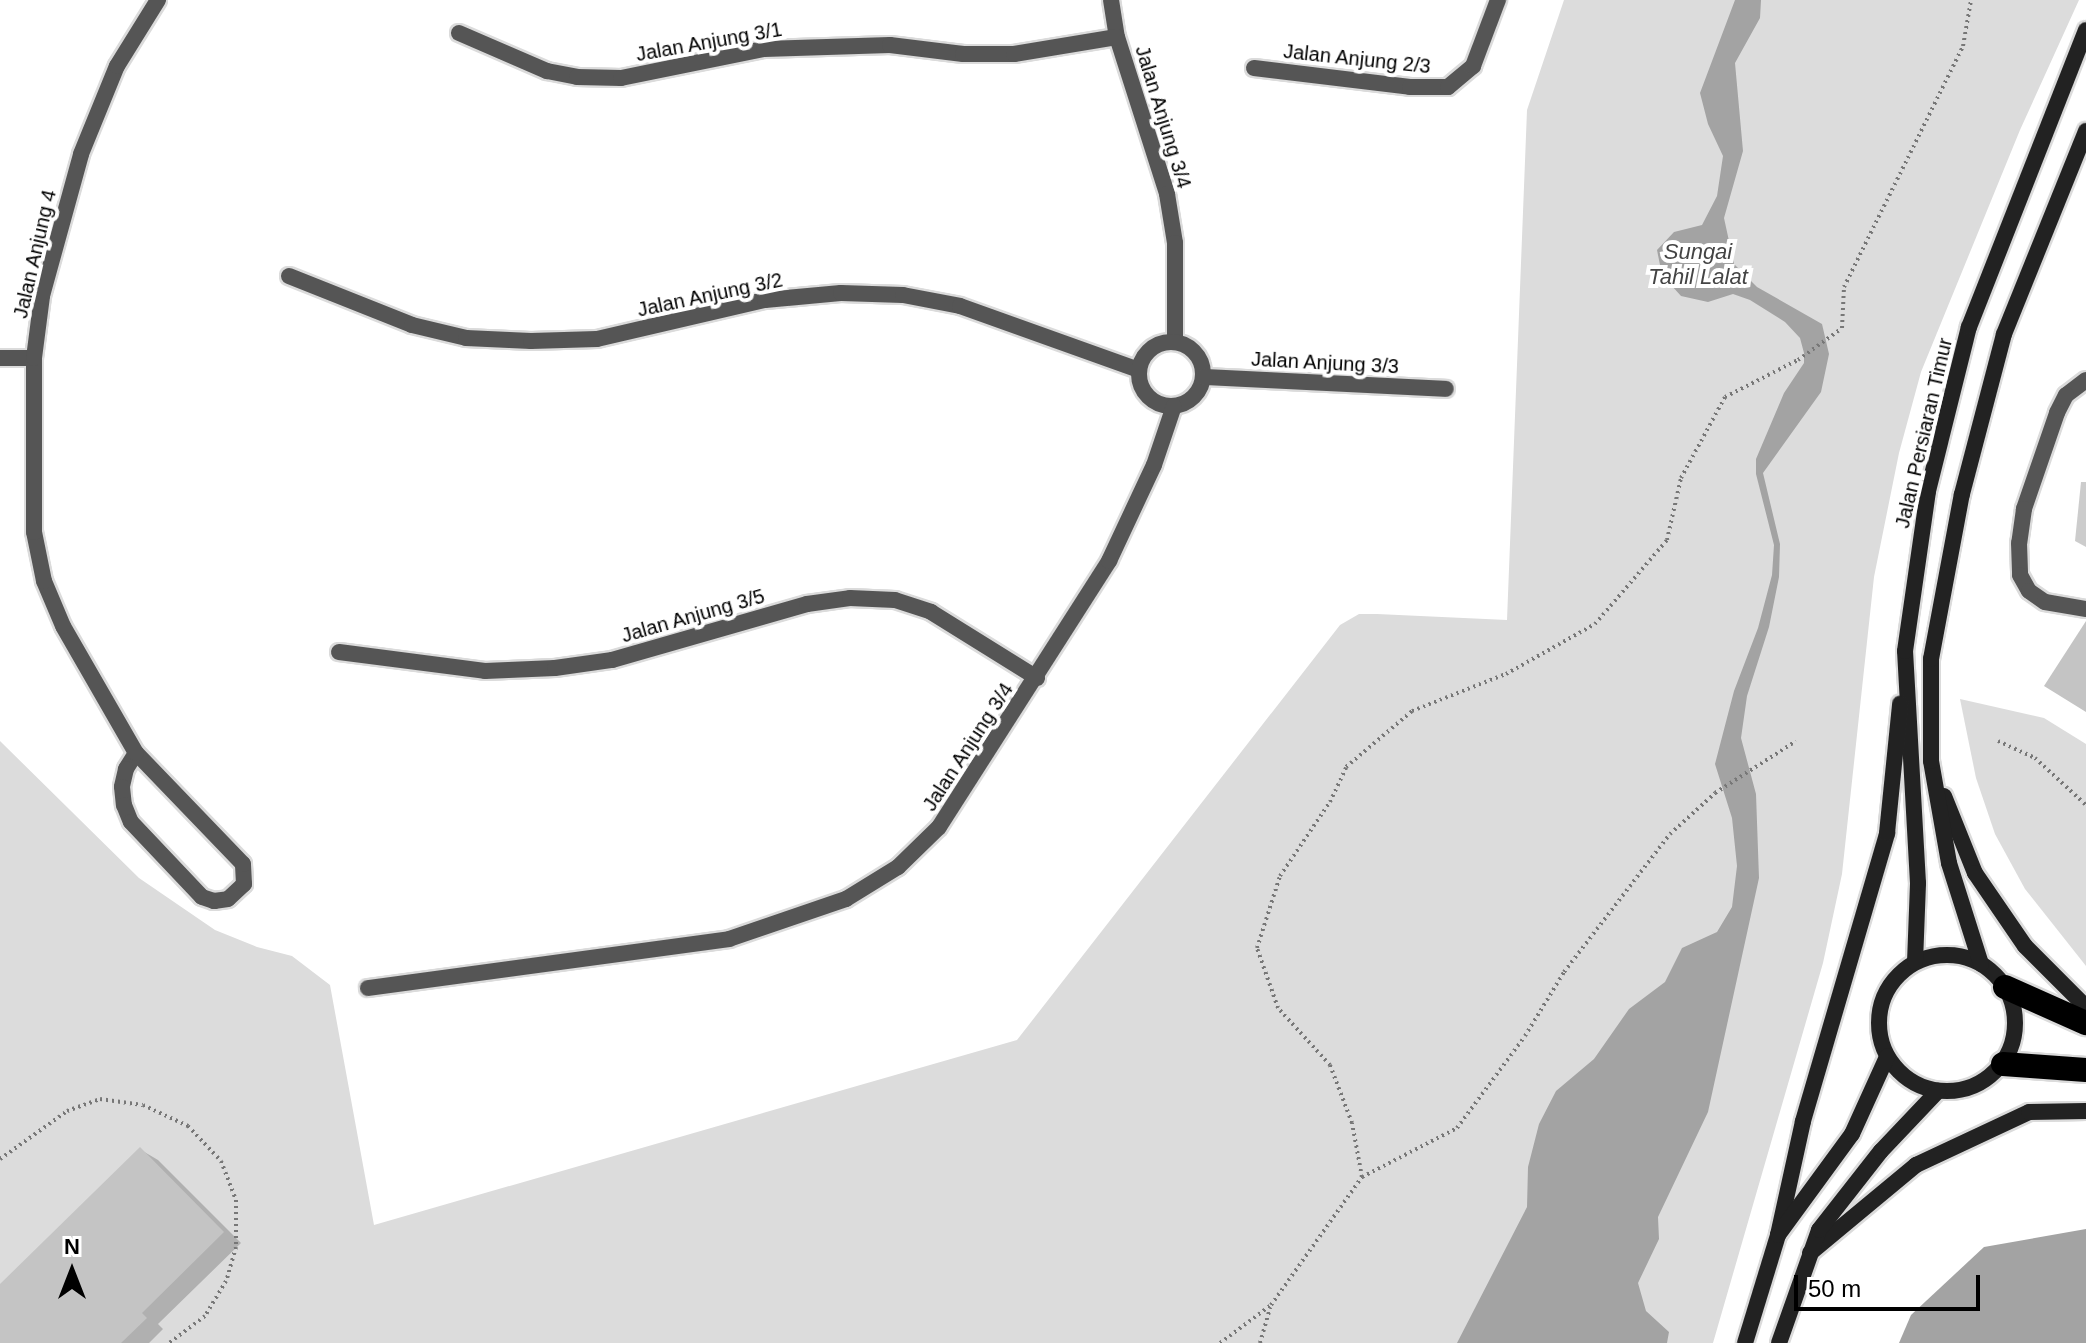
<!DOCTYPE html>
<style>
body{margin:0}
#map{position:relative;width:2086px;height:1343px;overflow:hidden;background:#fff;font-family:Helvetica,sans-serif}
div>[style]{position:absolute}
.green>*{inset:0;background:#dcdcdc}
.water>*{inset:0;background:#a3a3a3}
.shadow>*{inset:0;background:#0003}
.building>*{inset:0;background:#c4c4c4}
.path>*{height:4px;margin-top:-2px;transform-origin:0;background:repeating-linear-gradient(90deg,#777 0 2px,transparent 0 6px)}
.roads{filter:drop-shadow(2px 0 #dbdbdb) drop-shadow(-2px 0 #dbdbdb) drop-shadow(0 2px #dbdbdb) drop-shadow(0 -2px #dbdbdb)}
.street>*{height:16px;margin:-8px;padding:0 8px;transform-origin:8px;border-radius:8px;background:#555}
.street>.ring{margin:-8px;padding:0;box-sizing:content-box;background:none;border:16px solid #555;border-radius:50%}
.secondary>*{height:16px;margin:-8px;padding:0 8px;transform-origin:8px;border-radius:8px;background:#222}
.secondary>.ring{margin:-8px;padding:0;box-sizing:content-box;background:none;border:16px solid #222;border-radius:50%}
.highway>*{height:24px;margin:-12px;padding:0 12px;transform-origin:12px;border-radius:12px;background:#000}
span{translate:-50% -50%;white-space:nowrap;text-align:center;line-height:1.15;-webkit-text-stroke:8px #fff;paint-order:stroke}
.street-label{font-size:20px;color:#000}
.water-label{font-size:22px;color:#444;font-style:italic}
.north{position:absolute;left:32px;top:1231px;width:80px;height:80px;-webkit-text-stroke:6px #fff;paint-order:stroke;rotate:0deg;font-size:22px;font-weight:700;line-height:32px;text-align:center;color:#000}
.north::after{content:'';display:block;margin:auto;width:28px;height:36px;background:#000;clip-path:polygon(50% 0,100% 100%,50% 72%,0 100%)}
.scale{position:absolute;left:1794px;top:1275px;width:186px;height:36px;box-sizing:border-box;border:4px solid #000;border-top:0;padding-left:10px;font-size:24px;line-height:28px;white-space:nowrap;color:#000;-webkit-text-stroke:6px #fff;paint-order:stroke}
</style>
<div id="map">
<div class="green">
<div style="clip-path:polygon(1564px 0,2079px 0,2020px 130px,1921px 372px,1899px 453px,1874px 577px,1842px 874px,1823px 963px,1713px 1343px,0 1343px,0 741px,139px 878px,215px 930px,257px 947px,292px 956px,330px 985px,374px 1225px,1017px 1040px,1340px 625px,1359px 614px,1377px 614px,1507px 620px,1527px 110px)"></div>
<div style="clip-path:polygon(1960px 699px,2044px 718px,2086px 744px,2086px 966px,2025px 889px,1995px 834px,1976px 778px)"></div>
</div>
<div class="water">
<div style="clip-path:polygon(1735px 0,1761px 0,1760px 18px,1735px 63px,1743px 151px,1724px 218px,1734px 264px,1757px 287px,1822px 324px,1829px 354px,1821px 392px,1763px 473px,1780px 544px,1779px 577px,1769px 627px,1747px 696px,1741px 738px,1756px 794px,1759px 878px,1708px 1112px,1658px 1217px,1659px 1239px,1638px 1283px,1646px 1311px,1669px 1332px,1667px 1343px,1457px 1343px,1527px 1207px,1528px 1167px,1539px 1124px,1556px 1091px,1594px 1059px,1629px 1009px,1665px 982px,1682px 948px,1717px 932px,1732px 907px,1737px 866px,1732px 818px,1715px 764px,1734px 691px,1758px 628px,1772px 575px,1774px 545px,1756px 474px,1756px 459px,1784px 393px,1804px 363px,1804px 353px,1800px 338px,1785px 322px,1750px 300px,1733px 294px,1708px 302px,1681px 296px,1662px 275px,1657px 250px,1674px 232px,1702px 225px,1717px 196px,1723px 156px,1708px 124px,1700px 93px)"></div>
<div style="clip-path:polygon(2086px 1229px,2086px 1343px,1899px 1343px,1911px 1315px,1984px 1247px)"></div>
</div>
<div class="shadow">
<div style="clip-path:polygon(2081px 482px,2086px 482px,2086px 547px,2075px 541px)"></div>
<div style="clip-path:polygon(141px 1150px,158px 1160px,241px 1243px,158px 1324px,163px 1329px,149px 1343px,0 1343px,0 1287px)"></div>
</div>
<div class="building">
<div style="clip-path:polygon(2086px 621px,2086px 712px,2044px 686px)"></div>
<div style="clip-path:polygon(140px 1147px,224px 1232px,142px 1313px,147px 1318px,121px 1343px,0 1343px,0 1284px)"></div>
</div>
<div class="path">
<div style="left:1998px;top:741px;width:41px;rotate:24.7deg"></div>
<div style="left:2035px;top:758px;width:69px;rotate:42.7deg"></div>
<div style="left:0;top:1159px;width:82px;rotate:-35.6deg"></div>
<div style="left:67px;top:1111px;width:35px;rotate:-20deg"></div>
<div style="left:100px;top:1099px;width:43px;rotate:7.9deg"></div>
<div style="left:143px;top:1105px;width:50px;rotate:25deg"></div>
<div style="left:188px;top:1126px;width:48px;rotate:46.7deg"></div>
<div style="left:221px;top:1161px;width:42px;rotate:69deg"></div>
<div style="left:236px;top:1200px;width:47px;rotate:90deg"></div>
<div style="left:236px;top:1247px;width:35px;rotate:106deg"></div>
<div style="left:226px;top:1281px;width:41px;rotate:121deg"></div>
<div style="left:205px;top:1316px;width:45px;rotate:143.1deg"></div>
<div style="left:1362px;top:1177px;width:55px;rotate:-100.5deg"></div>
<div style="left:1352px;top:1123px;width:62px;rotate:-110.8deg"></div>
<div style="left:1330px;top:1065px;width:77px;rotate:-132.4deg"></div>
<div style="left:1278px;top:1008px;width:64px;rotate:-109.3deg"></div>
<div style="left:1257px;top:948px;width:76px;rotate:-72.3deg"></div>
<div style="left:1280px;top:876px;width:89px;rotate:-56deg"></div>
<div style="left:1330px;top:802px;width:38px;rotate:-65deg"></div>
<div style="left:1346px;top:767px;width:87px;rotate:-40.3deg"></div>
<div style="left:1412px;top:711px;width:101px;rotate:-21.5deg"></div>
<div style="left:1506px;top:674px;width:102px;rotate:-29.3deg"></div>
<div style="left:1595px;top:624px;width:111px;rotate:-49.4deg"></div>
<div style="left:1667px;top:540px;width:64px;rotate:-77.3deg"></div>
<div style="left:1681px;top:478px;width:92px;rotate:-61.5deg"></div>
<div style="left:1725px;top:397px;width:82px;rotate:-26.9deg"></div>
<div style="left:1798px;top:360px;width:54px;rotate:-36deg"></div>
<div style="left:1842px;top:328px;width:41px;rotate:-87.2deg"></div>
<div style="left:1844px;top:287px;width:269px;rotate:-63.7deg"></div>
<div style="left:1963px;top:46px;width:47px;rotate:-80.1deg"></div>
<div style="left:1220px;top:1343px;width:64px;rotate:-36.7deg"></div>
<div style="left:1271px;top:1305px;width:157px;rotate:-54.6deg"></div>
<div style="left:1362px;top:1177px;width:107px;rotate:-27.3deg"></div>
<div style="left:1457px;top:1128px;width:114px;rotate:-53.5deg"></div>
<div style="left:1525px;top:1036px;width:75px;rotate:-58.6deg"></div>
<div style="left:1564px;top:972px;width:174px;rotate:-52.5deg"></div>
<div style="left:1670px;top:834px;width:61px;rotate:-42.3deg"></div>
<div style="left:1715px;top:793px;width:96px;rotate:-32.7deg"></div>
<div style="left:1260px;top:1343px;width:37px;rotate:-74deg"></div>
</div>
<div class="roads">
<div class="street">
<div style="left:1111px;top:0;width:37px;rotate:81deg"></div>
<div style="left:1117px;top:37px;width:165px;rotate:72.3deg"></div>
<div style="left:1167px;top:194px;width:50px;rotate:80.7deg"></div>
<div style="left:1175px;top:243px;width:99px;rotate:90deg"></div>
<div style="left:459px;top:33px;width:96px;rotate:23.4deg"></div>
<div style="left:547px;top:71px;width:31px;rotate:11deg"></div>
<div style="left:577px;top:77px;width:44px;rotate:1.3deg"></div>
<div style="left:621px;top:78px;width:146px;rotate:-11.5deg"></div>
<div style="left:764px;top:49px;width:126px;rotate:-1.8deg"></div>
<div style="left:890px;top:45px;width:74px;rotate:7deg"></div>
<div style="left:963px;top:54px;width:51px"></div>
<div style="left:1014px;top:54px;width:104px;rotate:-9.4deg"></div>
<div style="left:1254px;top:68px;width:157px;rotate:6.9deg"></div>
<div style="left:1410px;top:87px;width:38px"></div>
<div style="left:1448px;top:87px;width:33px;rotate:-40deg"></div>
<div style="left:1473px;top:66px;width:71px;rotate:-69.3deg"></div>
<div style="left:289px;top:276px;width:132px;rotate:21.7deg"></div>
<div style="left:412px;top:325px;width:56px;rotate:13.5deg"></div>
<div style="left:466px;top:338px;width:65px;rotate:2.6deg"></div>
<div style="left:531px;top:341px;width:66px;rotate:-1.7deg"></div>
<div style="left:597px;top:339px;width:172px;rotate:-13.1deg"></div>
<div style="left:765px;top:300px;width:76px;rotate:-5.3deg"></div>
<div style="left:841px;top:293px;width:62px;rotate:1.8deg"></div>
<div style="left:903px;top:295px;width:58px;rotate:10.9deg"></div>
<div style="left:960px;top:306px;width:190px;rotate:19.7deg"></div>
<div class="ring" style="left:1139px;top:342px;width:48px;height:48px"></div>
<div style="left:0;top:358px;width:34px"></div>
<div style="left:1203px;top:377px;width:243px;rotate:2.8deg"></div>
<div style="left:2086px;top:380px;width:25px;rotate:143deg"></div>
<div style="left:2066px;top:395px;width:20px;rotate:117deg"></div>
<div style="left:2057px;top:413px;width:102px;rotate:109deg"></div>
<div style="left:2024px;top:509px;width:34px;rotate:98deg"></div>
<div style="left:2019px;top:543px;width:32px;rotate:88deg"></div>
<div style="left:2020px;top:575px;width:18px;rotate:61deg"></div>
<div style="left:2029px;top:591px;width:19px;rotate:35deg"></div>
<div style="left:2045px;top:602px;width:42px;rotate:9.7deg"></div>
<div style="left:339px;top:652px;width:147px;rotate:7.4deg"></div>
<div style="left:485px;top:671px;width:70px;rotate:-2.5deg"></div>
<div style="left:555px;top:668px;width:58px;rotate:-8deg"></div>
<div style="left:612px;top:660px;width:203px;rotate:-16deg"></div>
<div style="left:807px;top:604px;width:43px;rotate:-7.9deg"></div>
<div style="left:850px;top:598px;width:45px;rotate:2.5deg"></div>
<div style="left:895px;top:600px;width:38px;rotate:18deg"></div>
<div style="left:931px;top:612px;width:125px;rotate:31.9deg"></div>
<div style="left:136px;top:753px;width:19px;rotate:122deg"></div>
<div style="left:126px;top:769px;width:18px;rotate:103deg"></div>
<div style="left:122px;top:787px;width:18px;rotate:84deg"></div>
<div style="left:124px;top:805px;width:18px;rotate:68deg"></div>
<div style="left:131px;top:822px;width:103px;rotate:46.6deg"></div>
<div style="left:202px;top:897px;width:13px;rotate:18deg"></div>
<div style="left:214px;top:901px;width:14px;rotate:-8deg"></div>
<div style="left:228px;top:899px;width:22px;rotate:-43deg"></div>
<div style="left:244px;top:884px;width:20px;rotate:-93deg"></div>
<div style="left:243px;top:864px;width:154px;rotate:-133.9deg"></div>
<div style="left:136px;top:753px;width:146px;rotate:-119.9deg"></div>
<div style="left:63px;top:626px;width:49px;rotate:-112.9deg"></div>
<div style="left:44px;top:581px;width:50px;rotate:-101.5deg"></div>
<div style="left:34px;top:532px;width:174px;rotate:-90deg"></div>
<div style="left:34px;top:358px;width:63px;rotate:-82.6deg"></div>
<div style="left:42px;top:296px;width:147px;rotate:-74.6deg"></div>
<div style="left:81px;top:154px;width:95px;rotate:-67.8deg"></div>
<div style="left:117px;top:66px;width:78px;rotate:-58.2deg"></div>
<div style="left:368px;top:988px;width:364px;rotate:-7.7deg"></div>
<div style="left:729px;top:939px;width:124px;rotate:-18.9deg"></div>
<div style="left:846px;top:899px;width:61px;rotate:-31.6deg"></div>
<div style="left:898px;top:867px;width:57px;rotate:-44.3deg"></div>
<div style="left:939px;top:827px;width:316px;rotate:-57.4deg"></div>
<div style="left:1109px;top:561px;width:106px;rotate:-64.9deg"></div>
<div style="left:1154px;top:465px;width:62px;rotate:-71.3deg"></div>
</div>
<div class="secondary">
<div style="left:1944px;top:796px;width:83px;rotate:68.1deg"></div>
<div style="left:1975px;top:873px;width:88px;rotate:55.6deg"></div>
<div style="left:2025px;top:946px;width:86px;rotate:45deg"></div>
<div class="ring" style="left:1879px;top:955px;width:120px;height:120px"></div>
<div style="left:1915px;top:962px;width:79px;rotate:-87.8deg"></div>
<div style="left:1918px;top:883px;width:232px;rotate:-93.2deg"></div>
<div style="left:1905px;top:651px;width:162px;rotate:-81.8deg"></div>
<div style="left:1928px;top:491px;width:169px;rotate:-76deg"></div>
<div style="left:1969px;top:327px;width:319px;rotate:-68.5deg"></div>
<div style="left:1981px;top:964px;width:106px;rotate:-107.6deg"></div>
<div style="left:1949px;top:863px;width:104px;rotate:-100deg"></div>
<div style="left:1931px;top:761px;width:102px;rotate:-90deg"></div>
<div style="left:1931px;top:659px;width:168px;rotate:-79.4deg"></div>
<div style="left:1962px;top:494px;width:165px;rotate:-75.3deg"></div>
<div style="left:2004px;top:334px;width:219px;rotate:-68deg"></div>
<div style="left:1778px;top:1235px;width:117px;rotate:-77.6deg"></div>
<div style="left:1803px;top:1121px;width:300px;rotate:-73.7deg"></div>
<div style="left:1887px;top:833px;width:130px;rotate:-84.2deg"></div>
<div style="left:1810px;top:1253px;width:138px;rotate:-39.7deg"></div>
<div style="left:1916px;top:1165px;width:125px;rotate:-25.1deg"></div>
<div style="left:2029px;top:1112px;width:57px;rotate:-1deg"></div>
<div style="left:1745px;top:1343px;width:113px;rotate:-73deg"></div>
<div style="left:1778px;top:1235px;width:125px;rotate:-53.8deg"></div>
<div style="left:1852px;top:1134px;width:85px;rotate:-65.6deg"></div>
<div style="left:1779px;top:1343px;width:120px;rotate:-70.5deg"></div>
<div style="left:1819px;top:1230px;width:100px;rotate:-51.9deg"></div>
<div style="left:1881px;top:1151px;width:83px;rotate:-46.5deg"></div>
</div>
<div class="highway">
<div style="left:2005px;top:987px;width:89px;rotate:24deg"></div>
<div style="left:2003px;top:1064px;width:83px;rotate:4.1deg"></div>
</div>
</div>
<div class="street-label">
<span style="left:709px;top:42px;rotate:-10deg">Jalan Anjung 3/1</span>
<span style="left:1357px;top:59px;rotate:6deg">Jalan Anjung 2/3</span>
<span style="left:1163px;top:117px;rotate:73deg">Jalan Anjung 3/4</span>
<span style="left:35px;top:254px;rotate:-77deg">Jalan Anjung 4</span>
<span style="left:710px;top:295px;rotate:-12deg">Jalan Anjung 3/2</span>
<span style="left:1325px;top:363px;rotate:3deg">Jalan Anjung 3/3</span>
<span style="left:1924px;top:433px;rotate:-77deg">Jalan Persiaran Timur</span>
<span style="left:693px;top:616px;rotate:-16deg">Jalan Anjung 3/5</span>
<span style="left:968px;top:747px;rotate:-57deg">Jalan Anjung 3/4</span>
</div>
<div class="water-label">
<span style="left:1698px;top:264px">Sungai<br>Tahil Lalat</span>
</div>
<div class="north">N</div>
<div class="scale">50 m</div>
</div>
